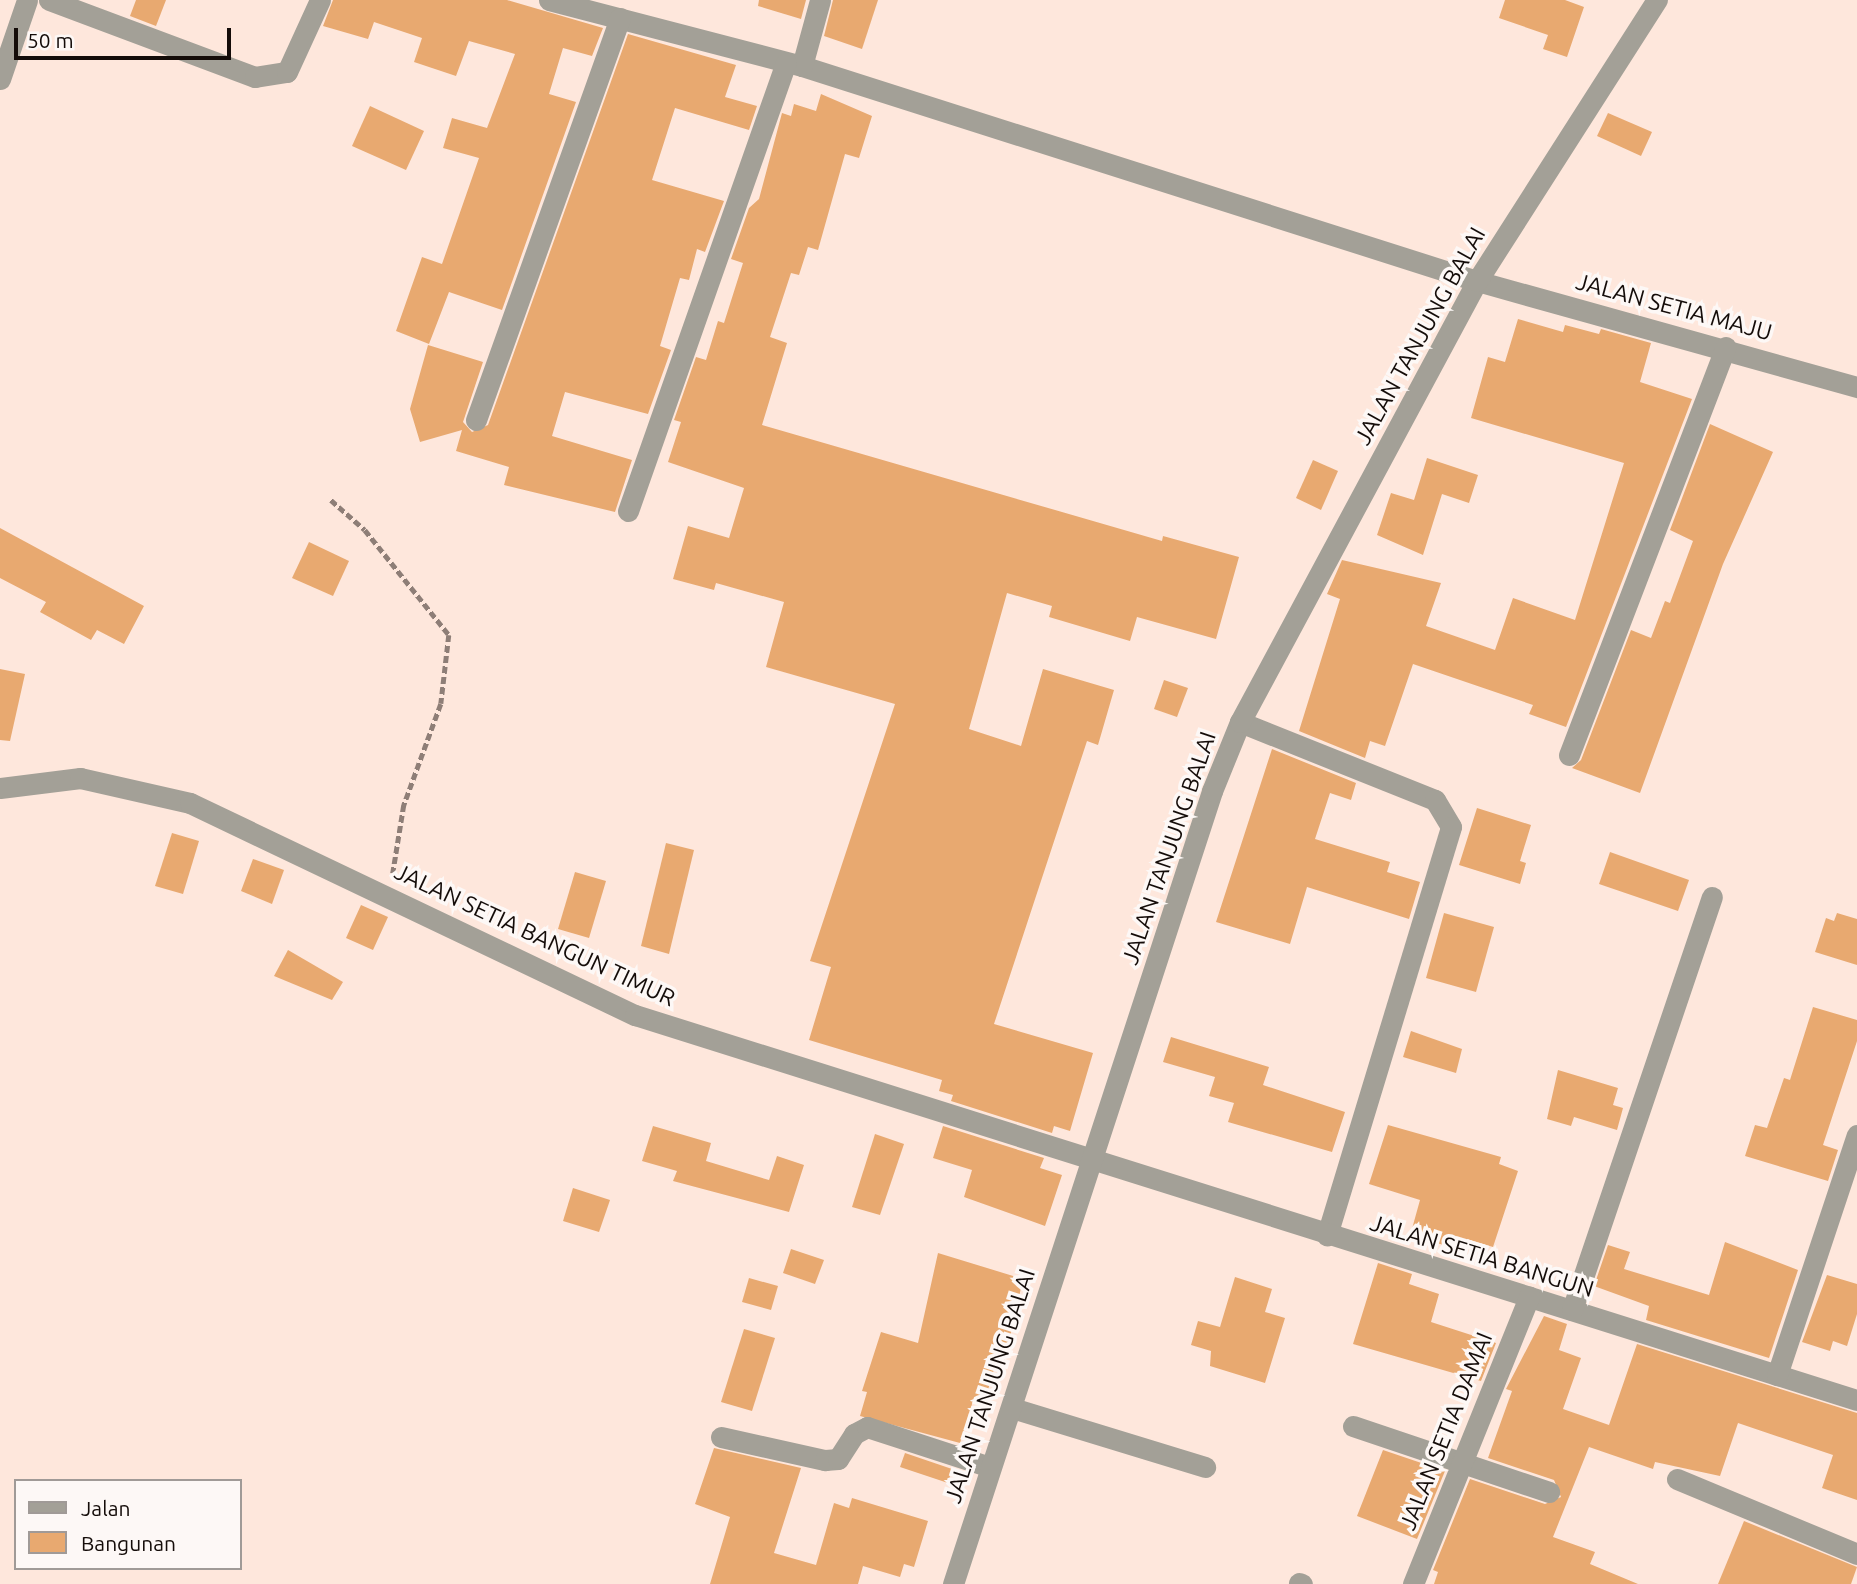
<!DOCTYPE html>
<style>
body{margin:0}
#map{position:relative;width:1857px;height:1584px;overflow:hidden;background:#fee7dc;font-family:Ubuntu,sans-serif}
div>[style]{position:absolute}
.building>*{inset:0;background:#e8a970}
.path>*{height:4.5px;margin-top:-2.25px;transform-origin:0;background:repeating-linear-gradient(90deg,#8e7e77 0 7px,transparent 0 10.5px)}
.minor>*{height:21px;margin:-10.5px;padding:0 10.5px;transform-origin:10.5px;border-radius:10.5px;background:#a3a097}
span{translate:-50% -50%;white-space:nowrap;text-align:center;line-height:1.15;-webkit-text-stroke:7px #fdf8f6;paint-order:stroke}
.street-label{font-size:23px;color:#140c09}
.legend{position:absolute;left:14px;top:1479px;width:228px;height:91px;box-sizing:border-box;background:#fdf8f6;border:2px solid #a09a97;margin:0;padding:9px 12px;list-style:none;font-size:21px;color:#140c09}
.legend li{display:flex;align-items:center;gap:14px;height:35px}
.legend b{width:35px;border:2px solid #a09a97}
.scale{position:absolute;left:14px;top:28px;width:217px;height:32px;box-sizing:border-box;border:4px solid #140c09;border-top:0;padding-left:9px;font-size:21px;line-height:24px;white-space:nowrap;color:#140c09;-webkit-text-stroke:5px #fdf8f6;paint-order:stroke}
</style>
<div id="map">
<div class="building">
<div style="clip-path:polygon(136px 0,166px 0,156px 26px,130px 16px)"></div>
<div style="clip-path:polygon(333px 0,507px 0,603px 28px,592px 56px,563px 48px,549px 94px,576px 102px,502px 310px,449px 292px,429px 344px,396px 331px,422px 257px,442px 264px,479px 158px,443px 148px,452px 118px,487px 128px,515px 54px,469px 41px,456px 76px,414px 62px,422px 38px,374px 22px,368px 39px,323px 26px)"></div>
<div style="clip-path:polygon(759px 0,806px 0,801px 19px,758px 6px)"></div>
<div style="clip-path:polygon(833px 0,878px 0,862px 49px,824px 36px)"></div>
<div style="clip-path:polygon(1505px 0,1565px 0,1584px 7px,1567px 57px,1543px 49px,1548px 35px,1499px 18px)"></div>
<div style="clip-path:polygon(628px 34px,736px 65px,725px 97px,757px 106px,749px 130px,675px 108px,652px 180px,724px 201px,705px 252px,697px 249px,689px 280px,680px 278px,660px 346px,671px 350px,648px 414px,565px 392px,552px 436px,632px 460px,615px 512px,504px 485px,509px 467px,456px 451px,462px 430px,420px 442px,410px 409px,428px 345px,483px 362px,463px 422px,472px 432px,488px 425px)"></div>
<div style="clip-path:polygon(821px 94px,872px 116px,859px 158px,845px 154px,818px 250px,808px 247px,799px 275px,791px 273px,770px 337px,787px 343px,762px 425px,1162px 541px,1163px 536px,1239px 557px,1216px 639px,1137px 617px,1130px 641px,1049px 617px,1052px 606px,1007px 593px,969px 729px,1021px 746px,1043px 669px,1114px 690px,1098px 745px,1087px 741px,994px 1024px,1093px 1053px,1070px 1131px,1054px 1126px,1052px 1133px,951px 1101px,953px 1095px,939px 1091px,942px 1080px,809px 1040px,831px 967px,810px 961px,895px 704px,766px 667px,784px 602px,716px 583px,714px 590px,673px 579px,688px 526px,729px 538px,744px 488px,668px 462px,681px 422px,674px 420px,696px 357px,706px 360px,718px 321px,724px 323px,743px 263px,731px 259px,749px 208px,759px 199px,782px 113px,791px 116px,794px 104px,816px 111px)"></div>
<div style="clip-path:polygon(370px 106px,424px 131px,406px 170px,352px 146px)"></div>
<div style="clip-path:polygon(1608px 113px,1652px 132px,1641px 156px,1597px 136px)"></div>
<div style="clip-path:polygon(1518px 319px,1563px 332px,1565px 325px,1599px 334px,1601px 329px,1651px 343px,1640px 382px,1692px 399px,1566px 727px,1529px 714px,1533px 705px,1413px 664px,1385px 746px,1370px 741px,1365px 758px,1299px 731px,1340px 599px,1327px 594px,1342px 560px,1441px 583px,1426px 626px,1495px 650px,1513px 598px,1575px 620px,1624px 463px,1471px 418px,1488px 357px,1505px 362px)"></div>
<div style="clip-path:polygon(1710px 424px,1773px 452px,1723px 564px,1640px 793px,1572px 768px,1581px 760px,1631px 630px,1651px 638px,1665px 601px,1670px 603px,1693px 541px,1670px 530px)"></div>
<div style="clip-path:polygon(1427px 458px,1478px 475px,1469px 503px,1442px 494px,1423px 555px,1377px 535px,1391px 493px,1414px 500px)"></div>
<div style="clip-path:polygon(1313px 460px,1338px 471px,1321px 510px,1296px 498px)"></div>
<div style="clip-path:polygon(0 528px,144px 606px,124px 644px,97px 630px,91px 640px,40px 612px,46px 602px,0 578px)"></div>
<div style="clip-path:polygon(309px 542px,349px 561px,333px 596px,292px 578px)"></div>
<div style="clip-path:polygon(0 669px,25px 674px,10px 741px,0 740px)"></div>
<div style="clip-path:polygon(1164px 680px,1188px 688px,1177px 717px,1154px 709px)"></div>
<div style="clip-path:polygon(1272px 749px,1356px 783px,1351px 800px,1330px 793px,1315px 839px,1390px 862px,1387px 872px,1420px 882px,1409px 919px,1307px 887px,1290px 944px,1216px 922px)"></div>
<div style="clip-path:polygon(1477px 808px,1531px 825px,1520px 861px,1526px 863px,1520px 884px,1459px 865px)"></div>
<div style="clip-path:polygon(172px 833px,199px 841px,183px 894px,155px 886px)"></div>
<div style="clip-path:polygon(666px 843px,694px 850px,669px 954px,641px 946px)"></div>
<div style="clip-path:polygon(1610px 852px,1689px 880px,1678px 911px,1599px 884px)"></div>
<div style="clip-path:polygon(253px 859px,284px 870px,272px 904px,241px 891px)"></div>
<div style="clip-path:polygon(575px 872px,606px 881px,589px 938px,558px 929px)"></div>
<div style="clip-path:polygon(361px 905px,388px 917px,373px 950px,346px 938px)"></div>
<div style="clip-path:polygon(1444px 913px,1494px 927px,1476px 992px,1426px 978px)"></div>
<div style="clip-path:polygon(1837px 913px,1857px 919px,1857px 965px,1815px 952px,1826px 918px,1834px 921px)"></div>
<div style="clip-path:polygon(288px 950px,343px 982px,332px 1000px,274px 976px)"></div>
<div style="clip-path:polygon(1813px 1007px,1857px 1020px,1857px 1041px,1823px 1145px,1838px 1150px,1828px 1181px,1745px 1156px,1755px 1125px,1767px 1128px,1784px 1078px,1790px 1080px)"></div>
<div style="clip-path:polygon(1411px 1031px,1462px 1049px,1456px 1073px,1403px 1057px)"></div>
<div style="clip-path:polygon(1171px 1037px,1269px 1067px,1263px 1085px,1345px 1112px,1332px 1152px,1228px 1122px,1234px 1103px,1209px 1096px,1215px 1077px,1163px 1062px)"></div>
<div style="clip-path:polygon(1558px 1070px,1618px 1088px,1613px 1105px,1623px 1108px,1617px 1130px,1574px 1117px,1571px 1126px,1547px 1119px)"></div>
<div style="clip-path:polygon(1388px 1125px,1501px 1157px,1499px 1164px,1518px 1171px,1493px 1247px,1467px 1239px,1463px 1250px,1410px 1236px,1420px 1200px,1369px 1184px)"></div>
<div style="clip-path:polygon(653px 1126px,711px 1143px,706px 1161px,769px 1180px,777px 1156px,804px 1165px,789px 1212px,673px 1181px,677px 1171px,642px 1161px)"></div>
<div style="clip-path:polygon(943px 1126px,1044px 1158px,1040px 1168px,1062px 1175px,1045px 1226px,964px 1197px,972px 1170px,933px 1158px)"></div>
<div style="clip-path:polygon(875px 1134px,904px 1144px,880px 1215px,852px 1207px)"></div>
<div style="clip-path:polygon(573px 1188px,610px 1200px,599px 1232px,563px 1221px)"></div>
<div style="clip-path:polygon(1725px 1242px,1798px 1270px,1769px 1358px,1646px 1320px,1649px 1306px,1594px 1286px,1608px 1245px,1630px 1252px,1624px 1269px,1709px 1295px)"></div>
<div style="clip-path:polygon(791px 1249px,824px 1260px,815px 1284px,783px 1273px)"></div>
<div style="clip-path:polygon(938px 1253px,1023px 1279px,1004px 1364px,996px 1362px,984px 1404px,973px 1401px,960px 1443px,860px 1416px,867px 1392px,862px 1391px,881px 1332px,918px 1343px)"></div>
<div style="clip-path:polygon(1378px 1263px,1412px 1274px,1409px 1284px,1439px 1294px,1431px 1322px,1496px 1343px,1481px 1381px,1353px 1344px)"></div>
<div style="clip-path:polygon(1827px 1275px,1857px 1284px,1857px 1314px,1847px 1346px,1833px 1341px,1830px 1351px,1802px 1342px)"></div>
<div style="clip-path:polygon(1235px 1277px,1272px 1289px,1265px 1312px,1285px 1318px,1265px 1383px,1210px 1366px,1211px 1351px,1191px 1345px,1198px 1321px,1220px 1327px)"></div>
<div style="clip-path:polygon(749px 1278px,778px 1286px,771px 1310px,742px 1302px)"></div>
<div style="clip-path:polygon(1544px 1316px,1567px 1324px,1559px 1350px,1581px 1358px,1563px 1409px,1609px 1425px,1637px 1344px,1857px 1413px,1857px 1500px,1822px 1488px,1833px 1455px,1738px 1423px,1720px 1476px,1655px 1462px,1653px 1469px,1589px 1447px,1553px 1537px,1595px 1552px,1590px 1564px,1638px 1584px,1434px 1584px,1438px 1572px,1433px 1570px,1470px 1479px,1545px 1504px,1561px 1497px,1554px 1480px,1488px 1458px,1512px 1391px,1506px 1389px)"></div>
<div style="clip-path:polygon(744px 1329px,775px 1338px,752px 1411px,721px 1402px)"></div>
<div style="clip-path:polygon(714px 1448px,801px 1468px,774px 1553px,816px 1565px,834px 1503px,849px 1508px,852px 1498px,928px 1521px,914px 1567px,904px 1564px,900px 1577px,863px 1566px,858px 1584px,710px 1584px,730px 1517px,695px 1504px)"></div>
<div style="clip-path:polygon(1383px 1450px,1445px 1471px,1417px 1539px,1357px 1516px)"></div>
<div style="clip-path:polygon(905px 1453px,952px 1469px,948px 1483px,900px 1467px)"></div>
<div style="clip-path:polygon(1744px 1521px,1857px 1567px,1851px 1584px,1718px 1584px)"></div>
</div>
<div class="path">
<div style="left:331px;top:500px;width:45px;rotate:41.4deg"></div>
<div style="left:365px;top:530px;width:134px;rotate:51.3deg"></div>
<div style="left:449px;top:635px;width:69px;rotate:96.6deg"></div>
<div style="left:441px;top:704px;width:108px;rotate:110.1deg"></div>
<div style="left:404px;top:805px;width:69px;rotate:99.2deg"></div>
</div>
<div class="minor">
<div style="left:49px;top:0;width:220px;rotate:20.5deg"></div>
<div style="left:255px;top:77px;width:32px;rotate:-9deg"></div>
<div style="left:287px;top:72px;width:79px;rotate:-65.4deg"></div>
<div style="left:549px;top:0;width:261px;rotate:14.6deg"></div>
<div style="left:802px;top:66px;width:708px;rotate:17.67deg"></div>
<div style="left:1477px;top:281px;width:395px;rotate:15.6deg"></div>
<div style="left:802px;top:66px;width:68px;rotate:-74.7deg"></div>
<div style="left:0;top:79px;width:83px;rotate:-71.1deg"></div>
<div style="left:476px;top:420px;width:427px;rotate:-70.3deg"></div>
<div style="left:628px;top:511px;width:475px;rotate:-70.6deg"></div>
<div style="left:1240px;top:722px;width:210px;rotate:21.8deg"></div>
<div style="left:1435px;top:800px;width:31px;rotate:59deg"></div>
<div style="left:1451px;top:827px;width:427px;rotate:106.9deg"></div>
<div style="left:1569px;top:755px;width:437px;rotate:-69deg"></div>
<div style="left:0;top:788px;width:81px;rotate:-7.1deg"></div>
<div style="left:80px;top:778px;width:113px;rotate:12.8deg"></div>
<div style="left:190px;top:803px;width:493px;rotate:25.5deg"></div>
<div style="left:635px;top:1015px;width:1281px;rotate:17.49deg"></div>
<div style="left:1572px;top:1310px;width:436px;rotate:-71.3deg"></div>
<div style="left:1777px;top:1375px;width:253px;rotate:-71.6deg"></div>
<div style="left:1012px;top:1408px;width:202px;rotate:17deg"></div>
<div style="left:1353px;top:1426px;width:207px;rotate:18.6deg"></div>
<div style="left:721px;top:1437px;width:107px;rotate:12.5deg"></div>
<div style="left:825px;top:1460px;width:13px;rotate:-4deg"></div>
<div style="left:838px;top:1459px;width:30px;rotate:-57deg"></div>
<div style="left:854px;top:1434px;width:15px;rotate:-28deg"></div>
<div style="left:867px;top:1427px;width:129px;rotate:18deg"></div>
<div style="left:1677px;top:1479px;width:195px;rotate:22.6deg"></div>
<div style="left:1299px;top:1583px;width:3px;rotate:18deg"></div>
<div style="left:953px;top:1584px;width:834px;rotate:-71.91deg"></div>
<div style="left:1212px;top:791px;width:74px;rotate:-67.9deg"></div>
<div style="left:1240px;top:722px;width:501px;rotate:-61.75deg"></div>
<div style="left:1477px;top:281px;width:334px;rotate:-57.4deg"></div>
<div style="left:1413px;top:1584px;width:310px;rotate:-68deg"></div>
</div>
<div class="street-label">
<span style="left:1674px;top:307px;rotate:15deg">JALAN SETIA MAJU</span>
<span style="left:1420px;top:336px;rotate:-61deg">JALAN TANJUNG BALAI</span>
<span style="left:1169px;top:848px;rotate:-71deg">JALAN TANJUNG BALAI</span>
<span style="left:535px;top:935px;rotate:25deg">JALAN SETIA BANGUN TIMUR</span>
<span style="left:1482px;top:1256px;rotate:17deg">JALAN SETIA BANGUN</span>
<span style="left:990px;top:1386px;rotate:-72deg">JALAN TANJUNG BALAI</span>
<span style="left:1446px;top:1431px;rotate:-68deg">JALAN SETIA DAMAI</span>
</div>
<ul class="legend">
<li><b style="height:9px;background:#a3a097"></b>Jalan</li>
<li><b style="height:19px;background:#e8a970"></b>Bangunan</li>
</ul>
<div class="scale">50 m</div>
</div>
